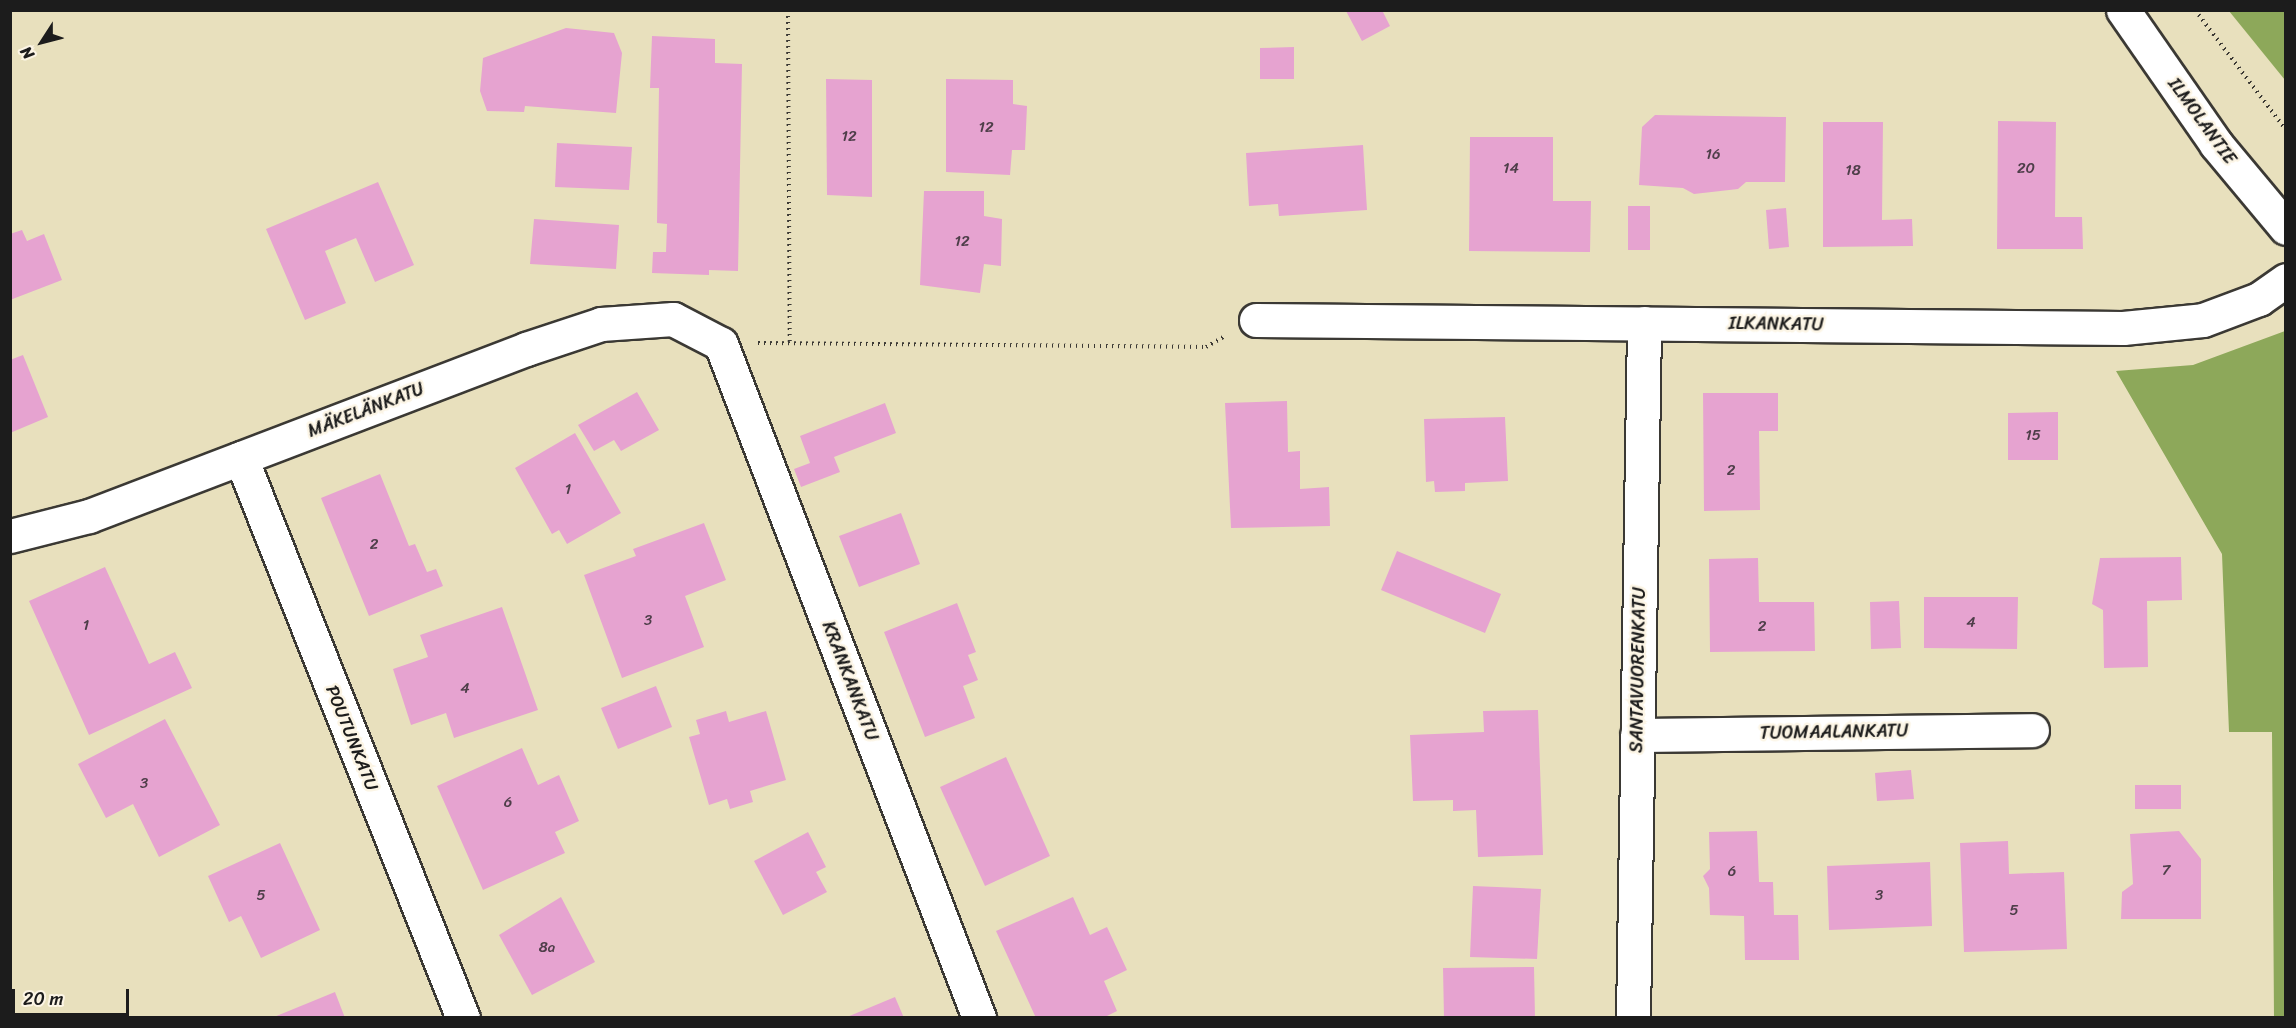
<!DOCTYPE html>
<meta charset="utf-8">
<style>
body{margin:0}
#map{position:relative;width:2296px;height:1028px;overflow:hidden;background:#e8e0bd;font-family:Sriracha,sans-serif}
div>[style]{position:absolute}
.forest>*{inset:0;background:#8da85a}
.building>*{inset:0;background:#e6a3d0}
.path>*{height:4px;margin-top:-2px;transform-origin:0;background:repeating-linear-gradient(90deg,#3b3934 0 1.5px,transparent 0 6px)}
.roads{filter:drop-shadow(2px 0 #3b3934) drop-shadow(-2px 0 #3b3934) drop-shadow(0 2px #3b3934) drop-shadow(0 -2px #3b3934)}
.street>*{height:33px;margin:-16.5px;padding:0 16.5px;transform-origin:16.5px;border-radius:16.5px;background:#fff}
.secondary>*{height:33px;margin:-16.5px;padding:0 16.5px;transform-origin:16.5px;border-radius:16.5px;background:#fff}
span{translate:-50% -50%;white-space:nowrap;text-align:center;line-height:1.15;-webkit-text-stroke:5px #fcf5e5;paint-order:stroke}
.number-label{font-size:15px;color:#4e3e49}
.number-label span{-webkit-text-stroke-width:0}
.street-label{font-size:18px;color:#1c1c1c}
.frame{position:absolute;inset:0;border:12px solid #1c1c1c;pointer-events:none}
.north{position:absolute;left:12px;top:12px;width:60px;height:60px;-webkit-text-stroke:4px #fcf5e5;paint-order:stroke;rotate:234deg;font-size:16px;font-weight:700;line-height:24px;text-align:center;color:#1c1c1c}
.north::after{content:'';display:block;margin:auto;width:21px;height:27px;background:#1c1c1c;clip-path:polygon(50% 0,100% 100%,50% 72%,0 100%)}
.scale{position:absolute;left:12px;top:989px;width:117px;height:27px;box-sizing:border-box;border:3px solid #1c1c1c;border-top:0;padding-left:8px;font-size:18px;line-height:21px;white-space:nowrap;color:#1c1c1c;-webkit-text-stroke:4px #fcf5e5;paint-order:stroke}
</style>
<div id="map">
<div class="forest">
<div style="clip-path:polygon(2229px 11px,2285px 11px,2285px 80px)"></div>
<div style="clip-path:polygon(2285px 331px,2286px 1017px,2274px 1018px,2272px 732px,2229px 732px,2222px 554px,2116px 371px,2193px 365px)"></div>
</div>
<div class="building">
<div style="clip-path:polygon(1382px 10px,1390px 26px,1362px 41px,1346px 11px)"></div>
<div style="clip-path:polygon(566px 28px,614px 33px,622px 53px,616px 113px,525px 106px,524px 112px,487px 111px,480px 91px,483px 58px)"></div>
<div style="clip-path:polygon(652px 36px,715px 39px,715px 63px,742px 64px,738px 271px,709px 270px,709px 275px,652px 273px,653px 252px,666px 252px,667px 224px,657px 223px,659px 88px,650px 88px)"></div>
<div style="clip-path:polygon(1294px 47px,1294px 79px,1260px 79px,1260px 48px)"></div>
<div style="clip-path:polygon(826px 79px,872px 80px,872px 197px,827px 195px)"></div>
<div style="clip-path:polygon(946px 79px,1013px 80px,1013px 104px,1027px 106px,1025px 150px,1012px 150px,1010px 175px,946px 172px)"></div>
<div style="clip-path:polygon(1655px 115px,1786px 117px,1785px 182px,1746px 182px,1738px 189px,1694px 194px,1683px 188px,1639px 185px,1642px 127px)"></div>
<div style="clip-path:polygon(1998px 121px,2056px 122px,2055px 217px,2082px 217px,2083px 249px,1997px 249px)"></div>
<div style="clip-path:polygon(1823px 122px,1883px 122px,1882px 220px,1912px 219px,1913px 246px,1823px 247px)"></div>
<div style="clip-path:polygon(1470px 137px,1553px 137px,1553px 201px,1591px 201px,1590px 252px,1469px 251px)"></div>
<div style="clip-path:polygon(557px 143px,632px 147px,629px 190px,555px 187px)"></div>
<div style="clip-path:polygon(1363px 145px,1367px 210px,1279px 216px,1278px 204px,1249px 206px,1246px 153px)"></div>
<div style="clip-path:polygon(378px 182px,414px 265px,375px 282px,356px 238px,325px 251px,346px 303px,305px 320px,266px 229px)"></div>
<div style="clip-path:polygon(924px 191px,984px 191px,984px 216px,1002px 219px,1001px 266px,984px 264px,980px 293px,920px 285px)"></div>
<div style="clip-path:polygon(1628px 206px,1650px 206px,1650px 250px,1628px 250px)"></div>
<div style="clip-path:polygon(1786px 208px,1789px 247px,1769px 249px,1766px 210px)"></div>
<div style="clip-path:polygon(534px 219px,619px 225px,616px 269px,530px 264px)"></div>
<div style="clip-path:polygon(22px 230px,27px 241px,44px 234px,62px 280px,10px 300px,10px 234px)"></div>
<div style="clip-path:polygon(23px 355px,48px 417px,10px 433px,10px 360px)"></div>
<div style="clip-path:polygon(637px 392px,659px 430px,621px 451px,614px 440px,594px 451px,578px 425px)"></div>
<div style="clip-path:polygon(1703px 393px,1778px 393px,1778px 431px,1759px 431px,1760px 510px,1704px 511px)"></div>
<div style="clip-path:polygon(1287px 401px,1288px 452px,1300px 451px,1300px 489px,1329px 487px,1330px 526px,1231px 528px,1225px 403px)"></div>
<div style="clip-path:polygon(885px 403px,896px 433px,834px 457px,840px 472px,801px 487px,794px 469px,810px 463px,800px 436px)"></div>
<div style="clip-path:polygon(2058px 412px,2058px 460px,2008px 460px,2008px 413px)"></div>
<div style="clip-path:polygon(1505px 417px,1508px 481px,1465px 483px,1465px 491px,1435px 492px,1434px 481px,1426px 482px,1424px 419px)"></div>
<div style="clip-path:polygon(575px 433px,621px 513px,567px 544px,559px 530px,552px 534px,515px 468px)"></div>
<div style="clip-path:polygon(380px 474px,409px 546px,415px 544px,427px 572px,436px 569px,443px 586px,369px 616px,321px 498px)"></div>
<div style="clip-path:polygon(901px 513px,920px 564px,859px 587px,839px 536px)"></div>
<div style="clip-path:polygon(704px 523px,726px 580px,685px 596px,704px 647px,622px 678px,584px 575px,636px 556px,633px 549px)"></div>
<div style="clip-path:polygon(1397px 551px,1501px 594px,1485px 633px,1381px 590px)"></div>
<div style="clip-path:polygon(2181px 557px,2182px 600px,2147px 601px,2148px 667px,2104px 668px,2103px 610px,2092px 604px,2100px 558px)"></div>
<div style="clip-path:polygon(1758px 558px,1759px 602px,1814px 602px,1815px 651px,1710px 652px,1709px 559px)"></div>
<div style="clip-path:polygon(105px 567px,149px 664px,175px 652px,192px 688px,89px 735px,29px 601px)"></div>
<div style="clip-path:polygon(1924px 597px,2018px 597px,2017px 649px,1924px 648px)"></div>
<div style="clip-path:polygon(1899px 601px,1901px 648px,1871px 649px,1870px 602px)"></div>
<div style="clip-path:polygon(957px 603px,976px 652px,968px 655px,978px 680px,963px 686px,975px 718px,925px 737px,884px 632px)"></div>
<div style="clip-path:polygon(502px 607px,538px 710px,454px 738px,446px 713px,411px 725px,393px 669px,428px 657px,420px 635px)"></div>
<div style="clip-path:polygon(656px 686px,672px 727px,618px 749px,601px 708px)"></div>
<div style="clip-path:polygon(1538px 710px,1543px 855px,1478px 857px,1476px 810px,1453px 811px,1453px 800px,1413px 801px,1410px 735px,1484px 732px,1483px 711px)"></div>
<div style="clip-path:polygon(726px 711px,729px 722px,766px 711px,786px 780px,750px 791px,753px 802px,730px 809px,727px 799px,709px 805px,689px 737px,700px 734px,696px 720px)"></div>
<div style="clip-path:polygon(165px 719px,220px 825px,159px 857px,133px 804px,106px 818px,78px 764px)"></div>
<div style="clip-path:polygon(522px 748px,538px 785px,559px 775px,579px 821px,555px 832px,565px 853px,483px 890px,437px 786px)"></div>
<div style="clip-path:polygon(1006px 757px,1050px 856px,985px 886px,940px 787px)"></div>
<div style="clip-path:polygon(1911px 770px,1914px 799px,1877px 801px,1875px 773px)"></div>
<div style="clip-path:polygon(2135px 785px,2181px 785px,2181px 809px,2135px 809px)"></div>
<div style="clip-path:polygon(1757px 831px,1759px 882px,1773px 882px,1774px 915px,1798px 915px,1799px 960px,1745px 960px,1744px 916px,1710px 915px,1709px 888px,1703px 876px,1710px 869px,1709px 832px)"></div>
<div style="clip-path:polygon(2179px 831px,2201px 859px,2201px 919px,2121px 919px,2122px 892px,2133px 884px,2130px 834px)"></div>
<div style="clip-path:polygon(808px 832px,826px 867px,816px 872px,827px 892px,783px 915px,754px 861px)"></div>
<div style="clip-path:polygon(2008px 841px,2009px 874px,2064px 872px,2067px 949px,1964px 952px,1960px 843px)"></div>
<div style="clip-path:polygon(280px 843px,320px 930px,261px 958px,241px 916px,229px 922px,208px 876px)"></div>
<div style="clip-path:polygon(1930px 862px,1932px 926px,1829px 930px,1827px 866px)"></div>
<div style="clip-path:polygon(1473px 886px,1541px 889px,1537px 959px,1470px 957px)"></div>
<div style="clip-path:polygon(561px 897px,595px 962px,532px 995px,499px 935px)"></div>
<div style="clip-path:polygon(1073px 897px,1090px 935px,1107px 927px,1127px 970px,1104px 981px,1117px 1011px,1103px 1018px,1036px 1018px,996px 931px)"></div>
<div style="clip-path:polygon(1534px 967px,1535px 1018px,1444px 1018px,1443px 968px)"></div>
<div style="clip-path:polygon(335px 992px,345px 1018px,274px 1018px,274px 1017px)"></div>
<div style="clip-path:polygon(895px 997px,904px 1018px,847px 1018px,847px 1017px)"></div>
</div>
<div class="path">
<div style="left:788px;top:10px;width:332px;rotate:89.7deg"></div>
<div style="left:2195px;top:10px;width:151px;rotate:52.8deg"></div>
<div style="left:758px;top:343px;width:448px;rotate:0.5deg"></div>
<div style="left:1206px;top:347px;width:22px;rotate:-30deg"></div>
</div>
<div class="roads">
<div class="street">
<div style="left:1256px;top:320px;width:867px;rotate:0.53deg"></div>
<div style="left:2123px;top:328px;width:80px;rotate:-5.7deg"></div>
<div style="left:2203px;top:320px;width:60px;rotate:-20.6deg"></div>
<div style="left:2259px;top:299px;width:33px;rotate:-35deg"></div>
<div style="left:241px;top:458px;width:602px;rotate:68.38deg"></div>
<div style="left:10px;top:536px;width:81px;rotate:-14.2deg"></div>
<div style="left:89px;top:516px;width:468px;rotate:-20.9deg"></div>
<div style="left:526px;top:349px;width:79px;rotate:-18.4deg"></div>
<div style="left:601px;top:324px;width:72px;rotate:-4deg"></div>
<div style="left:673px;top:319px;width:54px;rotate:27.5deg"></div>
<div style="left:721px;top:344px;width:722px;rotate:69.05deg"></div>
<div style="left:1637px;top:735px;width:395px;rotate:-0.7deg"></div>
<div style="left:1633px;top:1018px;width:695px;rotate:-89.09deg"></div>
</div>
<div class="secondary">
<div style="left:2123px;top:10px;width:163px;rotate:55.2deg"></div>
<div style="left:2216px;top:144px;width:109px;rotate:50.2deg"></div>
</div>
</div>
<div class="number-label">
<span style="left:986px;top:128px">12</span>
<span style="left:849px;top:137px">12</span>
<span style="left:1713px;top:155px">16</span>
<span style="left:1511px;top:169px">14</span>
<span style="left:2026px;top:169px">20</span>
<span style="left:1853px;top:171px">18</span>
<span style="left:962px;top:242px">12</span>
<span style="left:2033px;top:436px">15</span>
<span style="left:1731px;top:471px">2</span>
<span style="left:568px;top:490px">1</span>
<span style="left:374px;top:545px">2</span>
<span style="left:648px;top:621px">3</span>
<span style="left:1971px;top:623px">4</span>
<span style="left:86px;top:626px">1</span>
<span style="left:1762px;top:627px">2</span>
<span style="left:465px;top:689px">4</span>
<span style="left:144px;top:784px">3</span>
<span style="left:508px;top:803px">6</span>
<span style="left:2166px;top:871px">7</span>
<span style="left:1732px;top:872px">6</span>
<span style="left:261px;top:896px">5</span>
<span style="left:1879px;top:896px">3</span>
<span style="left:2014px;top:911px">5</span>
<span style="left:547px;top:948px">8a</span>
</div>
<div class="street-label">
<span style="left:2202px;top:121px;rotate:54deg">ILMOLANTIE</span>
<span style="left:1776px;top:324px;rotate:1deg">ILKANKATU</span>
<span style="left:366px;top:410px;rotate:-21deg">MÄKELÄNKATU</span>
<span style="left:1638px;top:670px;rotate:-89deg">SANTAVUORENKATU</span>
<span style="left:850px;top:681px;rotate:69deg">KRANKANKATU</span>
<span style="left:1834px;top:732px;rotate:-1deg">TUOMAALANKATU</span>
<span style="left:352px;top:738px;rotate:68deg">POUTUNKATU</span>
</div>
<div class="frame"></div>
<div class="north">N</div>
<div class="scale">20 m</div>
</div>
